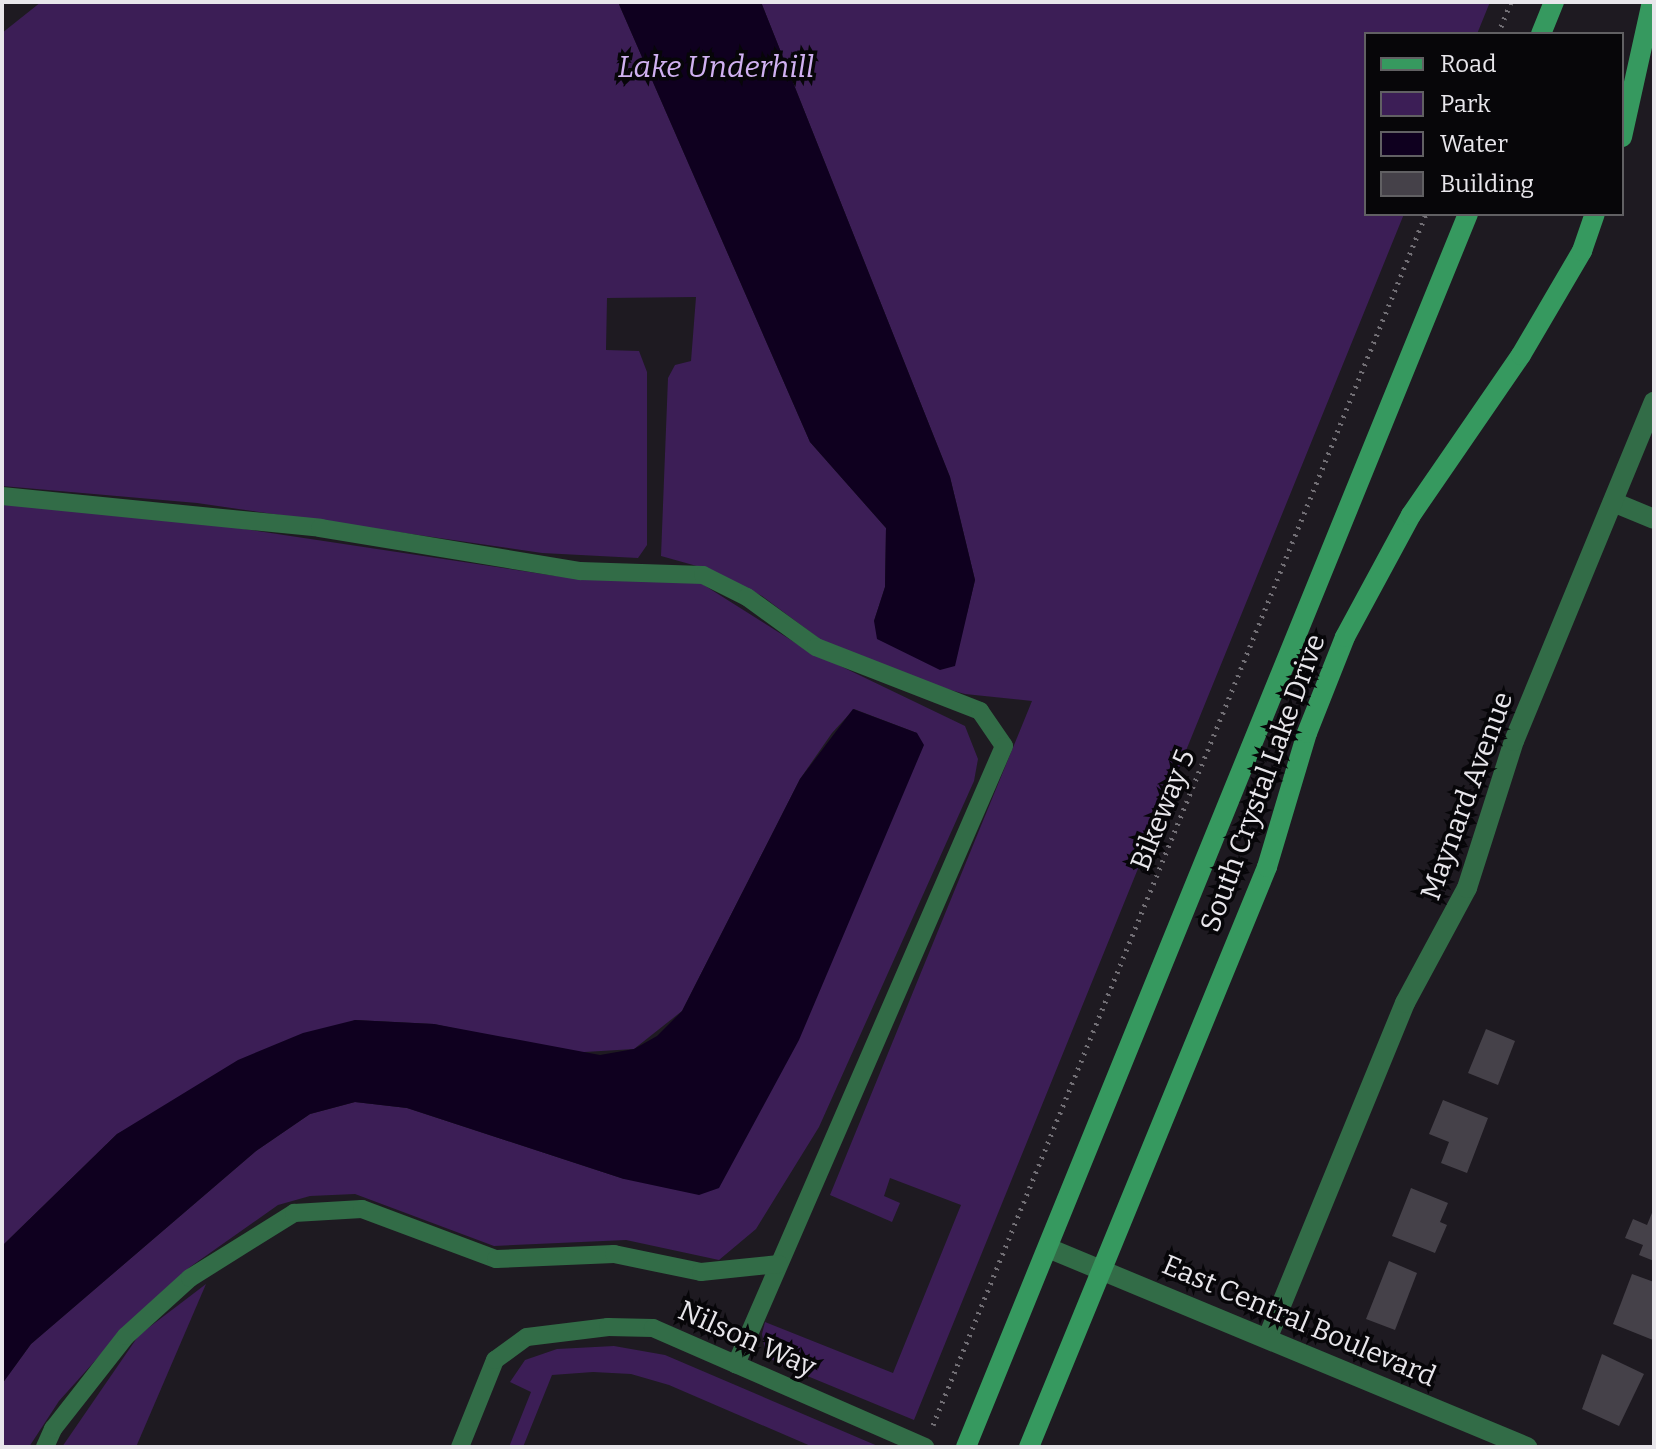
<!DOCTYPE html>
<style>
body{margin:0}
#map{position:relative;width:1656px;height:1449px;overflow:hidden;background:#1e1a21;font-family:Bitter,serif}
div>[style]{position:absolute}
.green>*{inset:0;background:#3c1e56}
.water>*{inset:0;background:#0f001f}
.building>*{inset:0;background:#454149}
.path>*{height:5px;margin-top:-2.5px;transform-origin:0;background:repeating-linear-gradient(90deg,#726f75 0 2px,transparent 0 8px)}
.service>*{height:18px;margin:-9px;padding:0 9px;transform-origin:9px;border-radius:9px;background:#326c47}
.minor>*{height:20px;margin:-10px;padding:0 10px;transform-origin:10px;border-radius:10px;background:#326c47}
.tertiary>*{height:20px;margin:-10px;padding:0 10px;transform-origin:10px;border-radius:10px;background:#326c47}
.secondary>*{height:20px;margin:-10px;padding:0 10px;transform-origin:10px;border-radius:10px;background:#36995f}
span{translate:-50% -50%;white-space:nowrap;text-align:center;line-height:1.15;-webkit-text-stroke:7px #070609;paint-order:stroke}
.street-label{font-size:28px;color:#e8e6eb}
.water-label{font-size:30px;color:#d0b1f1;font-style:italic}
.frame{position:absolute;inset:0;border:4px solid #e8e6eb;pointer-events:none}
.legend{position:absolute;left:1364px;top:32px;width:260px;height:184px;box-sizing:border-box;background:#070609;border:2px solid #616063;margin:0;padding:10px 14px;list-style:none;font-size:24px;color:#e8e6eb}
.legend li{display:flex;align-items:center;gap:16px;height:40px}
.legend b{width:40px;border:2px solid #616063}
</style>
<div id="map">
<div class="green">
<div style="clip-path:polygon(41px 2px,618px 2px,810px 442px,886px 528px,885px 587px,874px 621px,967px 613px,975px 580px,950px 477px,761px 2px,1490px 2px,1477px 34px,1366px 34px,1366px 214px,1404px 214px,914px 1420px,783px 1366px,766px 1356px,762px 1334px,765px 1322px,893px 1373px,961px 1205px,890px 1178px,884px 1196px,900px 1203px,892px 1222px,830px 1195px,1032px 701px,965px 694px,929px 684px,821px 640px,762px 596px,711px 570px,661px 556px,668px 378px,675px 365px,691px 361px,696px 297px,607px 298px,606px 350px,639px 351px,647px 372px,647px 545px,638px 558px,542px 553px,197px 503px,2px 486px,2px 33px)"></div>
<div style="clip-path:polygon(2px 504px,191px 521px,556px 576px,699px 582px,805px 649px,965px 726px,978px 759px,974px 781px,819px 1127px,756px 1229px,719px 1260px,626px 1240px,494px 1246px,355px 1194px,310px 1196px,278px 1205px,190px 1267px,127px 1325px,59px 1401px,29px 1447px,2px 1447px,2px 1384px,31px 1344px,256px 1151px,310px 1114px,355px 1102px,407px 1108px,624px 1179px,917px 733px,854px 709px,832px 733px,800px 779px,682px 1011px,634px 1049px,568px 1053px,434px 1024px,355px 1020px,117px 1134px,2px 1246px)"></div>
<div style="clip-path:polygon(206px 1284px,136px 1447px,62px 1447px,139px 1335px)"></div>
<div style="clip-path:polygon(614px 1346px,665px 1355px,880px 1447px,813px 1447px,669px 1385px,631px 1374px,593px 1372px,552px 1375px,523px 1447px,509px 1447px,531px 1392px,510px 1382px,525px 1360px,557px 1349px)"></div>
</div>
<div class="water">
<div style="clip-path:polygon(618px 2px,761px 2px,950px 477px,975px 580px,955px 666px,940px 670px,877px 639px,874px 621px,885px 587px,886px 528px,810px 442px)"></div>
<div style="clip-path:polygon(853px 709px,917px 733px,924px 745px,799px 1040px,719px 1188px,699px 1195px,624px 1179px,407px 1108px,355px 1102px,310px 1114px,256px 1151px,31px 1344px,2px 1384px,2px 1246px,117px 1134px,238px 1060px,303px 1033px,355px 1020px,434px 1024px,600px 1055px,634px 1049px,657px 1036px,682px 1011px,800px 779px)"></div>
</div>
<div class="building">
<div style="clip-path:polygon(1486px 1029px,1515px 1041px,1498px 1085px,1468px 1073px)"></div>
<div style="clip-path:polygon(1443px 1100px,1488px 1118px,1467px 1173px,1441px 1163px,1449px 1142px,1429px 1134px)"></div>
<div style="clip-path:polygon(1411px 1188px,1448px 1203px,1440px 1222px,1447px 1225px,1435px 1253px,1392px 1236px)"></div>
<div style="clip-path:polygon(1654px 1208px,1654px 1261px,1639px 1255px,1643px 1245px,1625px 1238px,1633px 1219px,1647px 1225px)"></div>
<div style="clip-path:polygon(1389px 1261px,1417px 1273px,1395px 1330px,1366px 1319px)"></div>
<div style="clip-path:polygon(1632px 1274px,1654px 1282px,1653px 1340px,1613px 1324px)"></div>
<div style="clip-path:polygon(1602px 1354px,1644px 1374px,1619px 1426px,1582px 1409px)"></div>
</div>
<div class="path">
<div style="left:1498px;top:34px;width:35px;rotate:-68deg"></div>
<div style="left:933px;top:1425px;width:1308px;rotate:-67.85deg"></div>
</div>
<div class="service">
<div style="left:2px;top:496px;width:320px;rotate:5.7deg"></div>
<div style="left:320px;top:528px;width:264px;rotate:9.4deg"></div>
<div style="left:580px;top:571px;width:123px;rotate:1.9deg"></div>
<div style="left:703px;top:575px;width:49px;rotate:26.6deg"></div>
<div style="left:747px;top:597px;width:85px;rotate:35.9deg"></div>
<div style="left:816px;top:647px;width:176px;rotate:21.3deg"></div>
<div style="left:980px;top:711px;width:42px;rotate:55.6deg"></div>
<div style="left:1004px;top:746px;width:674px;rotate:113.44deg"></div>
<div style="left:45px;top:1447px;width:20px;rotate:-66deg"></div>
<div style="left:53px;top:1429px;width:118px;rotate:-51.9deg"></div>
<div style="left:126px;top:1336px;width:86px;rotate:-42.2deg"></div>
<div style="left:190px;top:1278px;width:123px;rotate:-32deg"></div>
<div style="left:294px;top:1213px;width:68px;rotate:-3.4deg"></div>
<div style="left:362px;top:1209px;width:143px;rotate:20.5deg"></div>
<div style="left:496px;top:1259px;width:118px;rotate:-2.4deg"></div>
<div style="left:614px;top:1254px;width:89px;rotate:11.7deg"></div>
<div style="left:701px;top:1272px;width:78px;rotate:-5.9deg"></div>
<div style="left:460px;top:1447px;width:94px;rotate:-68.1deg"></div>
<div style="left:495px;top:1360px;width:39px;rotate:-36deg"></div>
<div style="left:527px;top:1337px;width:82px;rotate:-7deg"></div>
<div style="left:608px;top:1327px;width:45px;rotate:1.3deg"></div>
<div style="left:653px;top:1328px;width:297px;rotate:23.6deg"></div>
</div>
<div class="minor">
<div style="left:1613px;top:502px;width:44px;rotate:22.5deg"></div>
<div style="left:1268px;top:1337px;width:361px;rotate:-67.7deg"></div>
<div style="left:1405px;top:1003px;width:131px;rotate:-61.7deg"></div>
<div style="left:1467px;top:888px;width:154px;rotate:-72.3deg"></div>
<div style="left:1514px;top:741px;width:367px;rotate:-67.6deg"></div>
</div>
<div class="tertiary">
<div style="left:1048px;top:1248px;width:519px;rotate:22.56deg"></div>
</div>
<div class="secondary">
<div style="left:1541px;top:34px;width:35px;rotate:-68deg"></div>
<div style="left:1622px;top:137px;width:138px;rotate:-77.5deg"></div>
<div style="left:966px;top:1447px;width:1331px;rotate:-67.85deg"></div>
<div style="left:1029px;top:1447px;width:627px;rotate:-67.69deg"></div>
<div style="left:1267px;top:867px;width:140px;rotate:-73.4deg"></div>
<div style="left:1307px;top:733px;width:103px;rotate:-68.4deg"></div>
<div style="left:1345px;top:637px;width:139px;rotate:-61.6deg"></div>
<div style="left:1411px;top:515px;width:194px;rotate:-55.5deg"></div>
<div style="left:1521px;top:355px;width:121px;rotate:-59.6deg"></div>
<div style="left:1582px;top:251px;width:39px;rotate:-71deg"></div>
</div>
<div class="street-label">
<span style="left:1263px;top:783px;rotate:-70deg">South Crystal Lake Drive</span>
<span style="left:1467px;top:796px;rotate:-70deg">Maynard Avenue</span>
<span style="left:1163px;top:810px;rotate:-68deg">Bikeway 5</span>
<span style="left:1299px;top:1321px;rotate:23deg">East Central Boulevard</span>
<span style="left:747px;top:1339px;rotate:24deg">Nilson Way</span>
</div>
<div class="water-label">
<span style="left:716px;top:67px">Lake Underhill</span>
</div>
<div class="frame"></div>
<ul class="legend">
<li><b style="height:10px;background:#36995f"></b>Road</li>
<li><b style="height:22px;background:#3c1e56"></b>Park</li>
<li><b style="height:22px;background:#0f001f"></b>Water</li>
<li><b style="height:22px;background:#454149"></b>Building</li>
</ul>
</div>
